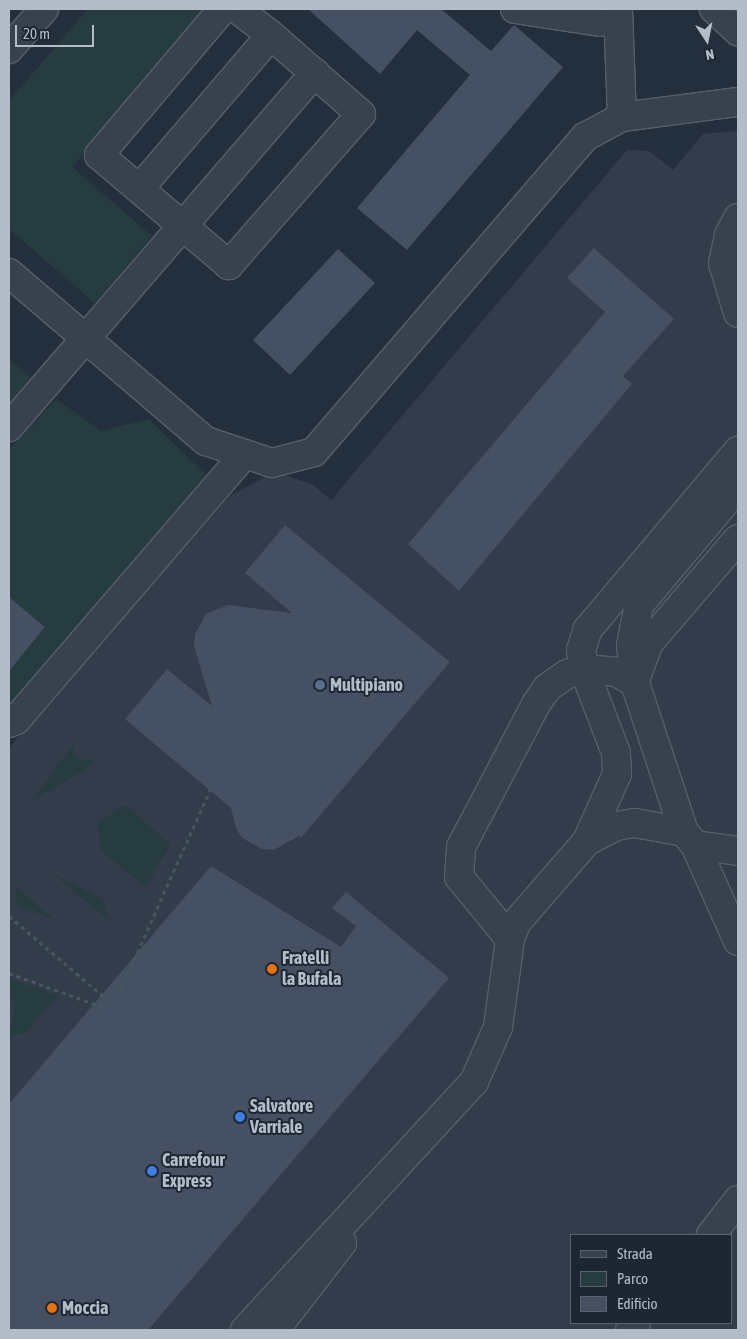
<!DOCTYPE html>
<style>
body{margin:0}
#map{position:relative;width:747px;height:1339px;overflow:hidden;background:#242f3e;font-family:"Asap Condensed",sans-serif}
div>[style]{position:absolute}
.airport>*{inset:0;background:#323c4b}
.green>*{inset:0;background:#263c3f}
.building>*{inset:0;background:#455162}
.path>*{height:3px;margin-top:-1.5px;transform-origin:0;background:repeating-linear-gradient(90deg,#44595c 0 4px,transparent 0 8px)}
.roads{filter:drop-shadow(1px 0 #565f6c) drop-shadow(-1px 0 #565f6c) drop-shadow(0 1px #565f6c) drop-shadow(0 -1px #565f6c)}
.minor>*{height:28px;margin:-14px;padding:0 14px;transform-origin:14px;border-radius:14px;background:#38414e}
.dots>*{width:14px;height:14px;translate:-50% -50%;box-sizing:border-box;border:2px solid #1d2633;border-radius:50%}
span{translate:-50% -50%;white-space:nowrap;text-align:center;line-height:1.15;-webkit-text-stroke:4px #1d2633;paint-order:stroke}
.poi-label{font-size:18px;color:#b4bcc9;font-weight:700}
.left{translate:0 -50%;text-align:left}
.frame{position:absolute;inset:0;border:10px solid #b4bcc9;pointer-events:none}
.legend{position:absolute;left:570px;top:1234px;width:162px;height:90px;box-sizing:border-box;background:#1d2633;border:1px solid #59626f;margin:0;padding:6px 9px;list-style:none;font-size:15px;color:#b4bcc9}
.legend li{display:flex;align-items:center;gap:10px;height:25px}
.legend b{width:25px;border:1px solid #59626f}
.north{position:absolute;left:682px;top:15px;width:50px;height:50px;-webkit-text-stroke:4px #1d2633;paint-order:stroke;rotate:169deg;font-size:14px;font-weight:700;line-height:20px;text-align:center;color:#b4bcc9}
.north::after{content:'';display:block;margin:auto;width:18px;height:22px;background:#b4bcc9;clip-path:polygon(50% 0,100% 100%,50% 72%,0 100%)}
.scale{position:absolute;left:15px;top:25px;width:79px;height:22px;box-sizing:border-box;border:2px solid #b4bcc9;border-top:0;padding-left:6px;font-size:15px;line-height:18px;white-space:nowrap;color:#b4bcc9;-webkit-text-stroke:4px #1d2633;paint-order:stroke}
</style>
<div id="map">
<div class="airport">
<div style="clip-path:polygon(evenodd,738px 131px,738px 1330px,9px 1330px,9px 748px,230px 496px,265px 477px,284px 475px,312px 484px,331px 500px,627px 150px,649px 151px,673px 170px,703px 134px,738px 131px,571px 1235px,731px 1235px,731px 1323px,571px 1323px,571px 1235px)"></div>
</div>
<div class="green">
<div style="clip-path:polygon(88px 9px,207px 9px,72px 167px,152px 236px,95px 303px,9px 229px,9px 101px)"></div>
<div style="clip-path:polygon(9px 359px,31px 377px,9px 404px)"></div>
<div style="clip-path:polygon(56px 399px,101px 431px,149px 419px,209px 478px,9px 708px,9px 669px,45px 627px,9px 597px,9px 450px)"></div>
<div style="clip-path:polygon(74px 743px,73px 751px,78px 758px,86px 761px,95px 758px,85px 770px,33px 800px)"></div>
<div style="clip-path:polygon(125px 805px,170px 844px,146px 887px,102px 851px,97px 824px)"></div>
<div style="clip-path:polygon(53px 874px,102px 899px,108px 919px)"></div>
<div style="clip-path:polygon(16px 887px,55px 920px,17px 905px)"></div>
<div style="clip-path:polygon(9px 978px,58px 996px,26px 1032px,9px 1037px,15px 1006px,9px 992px)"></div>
</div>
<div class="building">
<div style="clip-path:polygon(308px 9px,441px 9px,491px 51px,514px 25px,563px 67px,407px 250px,357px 208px,470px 75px,417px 30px,380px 74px)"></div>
<div style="clip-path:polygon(594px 248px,674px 319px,623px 376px,632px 384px,459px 591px,408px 544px,605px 312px,567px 278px)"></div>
<div style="clip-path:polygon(338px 249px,375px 283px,290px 375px,253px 340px)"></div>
<div style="clip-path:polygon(285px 525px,450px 662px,301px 838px,299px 836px,274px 850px,262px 849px,242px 838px,236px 828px,231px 808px,125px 719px,167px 669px,212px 706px,194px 646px,195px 634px,206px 614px,228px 605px,292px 613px,245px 573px)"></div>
<div style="clip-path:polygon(9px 597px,45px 627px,9px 671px)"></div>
<div style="clip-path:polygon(211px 866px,341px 947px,356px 926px,332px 908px,346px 892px,449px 978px,148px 1330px,9px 1330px,9px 1104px)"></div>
</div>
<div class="path">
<div style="left:9px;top:916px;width:133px;rotate:40.4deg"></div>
<div style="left:9px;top:973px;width:102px;rotate:20deg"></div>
<div style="left:121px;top:989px;width:218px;rotate:-65.9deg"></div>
</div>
<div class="roads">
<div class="minor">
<div style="left:237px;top:9px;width:43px;rotate:37.4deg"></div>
<div style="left:515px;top:9px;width:86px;rotate:8.7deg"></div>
<div style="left:618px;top:9px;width:108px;rotate:87.9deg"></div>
<div style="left:714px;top:9px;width:33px;rotate:43deg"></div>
<div style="left:9px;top:49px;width:53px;rotate:-48.8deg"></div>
<div style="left:140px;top:188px;width:201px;rotate:-49.4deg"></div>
<div style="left:271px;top:35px;width:120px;rotate:41.3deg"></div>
<div style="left:361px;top:114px;width:201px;rotate:131.2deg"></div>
<div style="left:229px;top:265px;width:170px;rotate:-139.8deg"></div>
<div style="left:99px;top:155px;width:192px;rotate:-49.7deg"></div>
<div style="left:738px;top:218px;width:19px;rotate:118deg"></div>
<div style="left:729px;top:235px;width:29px;rotate:102deg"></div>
<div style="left:723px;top:263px;width:52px;rotate:73.3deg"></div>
<div style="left:9px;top:273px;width:259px;rotate:40.5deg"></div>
<div style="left:206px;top:441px;width:70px;rotate:18.4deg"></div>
<div style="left:272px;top:463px;width:43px;rotate:-14.7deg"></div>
<div style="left:314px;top:452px;width:416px;rotate:-49.3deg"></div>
<div style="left:585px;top:137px;width:42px;rotate:-28.4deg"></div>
<div style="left:622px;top:117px;width:117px;rotate:-7.4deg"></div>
<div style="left:9px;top:427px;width:468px;rotate:-49.2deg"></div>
<div style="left:637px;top:675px;width:33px;rotate:-70deg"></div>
<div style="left:648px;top:644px;width:138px;rotate:-49.4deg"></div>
<div style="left:635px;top:683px;width:38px;rotate:-96deg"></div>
<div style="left:631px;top:645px;width:41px;rotate:-78.7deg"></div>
<div style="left:639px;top:605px;width:154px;rotate:-50deg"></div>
<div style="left:9px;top:723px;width:8px;rotate:-23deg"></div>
<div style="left:16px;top:720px;width:351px;rotate:-49.3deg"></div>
<div style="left:587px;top:841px;width:33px;rotate:-27deg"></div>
<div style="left:616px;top:826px;width:19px;rotate:-9deg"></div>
<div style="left:635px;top:823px;width:50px;rotate:10.4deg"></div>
<div style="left:695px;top:845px;width:43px;rotate:7.9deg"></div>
<div style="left:510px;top:939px;width:80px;rotate:-129.4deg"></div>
<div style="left:459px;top:877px;width:30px;rotate:-86deg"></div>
<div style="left:461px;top:847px;width:161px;rotate:-62.3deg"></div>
<div style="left:536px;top:704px;width:19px;rotate:-55deg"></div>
<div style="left:547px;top:688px;width:24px;rotate:-35deg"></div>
<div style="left:567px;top:674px;width:18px;rotate:-16deg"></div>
<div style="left:584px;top:669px;width:32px;rotate:5deg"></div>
<div style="left:616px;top:672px;width:22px;rotate:30deg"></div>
<div style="left:635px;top:683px;width:157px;rotate:71.8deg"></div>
<div style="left:684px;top:832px;width:17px;rotate:50deg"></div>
<div style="left:695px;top:845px;width:105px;rotate:65.9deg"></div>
<div style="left:711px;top:1235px;width:44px;rotate:-52.4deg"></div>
<div style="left:245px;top:1330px;width:338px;rotate:-47.3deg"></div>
<div style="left:474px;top:1082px;width:60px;rotate:-66.4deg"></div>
<div style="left:498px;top:1027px;width:89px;rotate:-82.2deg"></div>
<div style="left:510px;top:939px;width:17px;rotate:-69deg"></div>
<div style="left:516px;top:923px;width:108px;rotate:-49.1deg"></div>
<div style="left:587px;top:841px;width:73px;rotate:-65.9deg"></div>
<div style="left:617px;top:774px;width:21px;rotate:-93deg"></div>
<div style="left:616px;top:753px;width:90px;rotate:-110.9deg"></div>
<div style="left:584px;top:669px;width:19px;rotate:-99deg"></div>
<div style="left:581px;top:650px;width:22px;rotate:-72deg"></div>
<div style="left:588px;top:629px;width:233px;rotate:-49.9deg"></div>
<div style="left:275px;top:1330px;width:110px;rotate:-52.4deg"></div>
<div style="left:630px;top:1330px;width:9px;rotate:-49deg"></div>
</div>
</div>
<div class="dots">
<div style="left:320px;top:685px;background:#5c6f8a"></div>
<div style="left:272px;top:969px;background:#e8710a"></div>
<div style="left:240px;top:1117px;background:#3f7fe0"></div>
<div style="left:152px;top:1171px;background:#3f7fe0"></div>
<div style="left:52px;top:1308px;background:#e8710a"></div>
</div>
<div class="poi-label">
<span class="left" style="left:330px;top:685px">Multipiano</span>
<span class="left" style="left:282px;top:969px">Fratelli<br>la Bufala</span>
<span class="left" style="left:250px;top:1117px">Salvatore<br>Varriale</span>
<span class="left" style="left:162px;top:1171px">Carrefour<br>Express</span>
<span class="left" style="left:62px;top:1308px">Moccia</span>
</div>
<div class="frame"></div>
<ul class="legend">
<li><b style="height:6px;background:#38414e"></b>Strada</li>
<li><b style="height:14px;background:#263c3f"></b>Parco</li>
<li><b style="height:14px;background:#455162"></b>Edificio</li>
</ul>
<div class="north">N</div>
<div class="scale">20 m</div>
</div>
